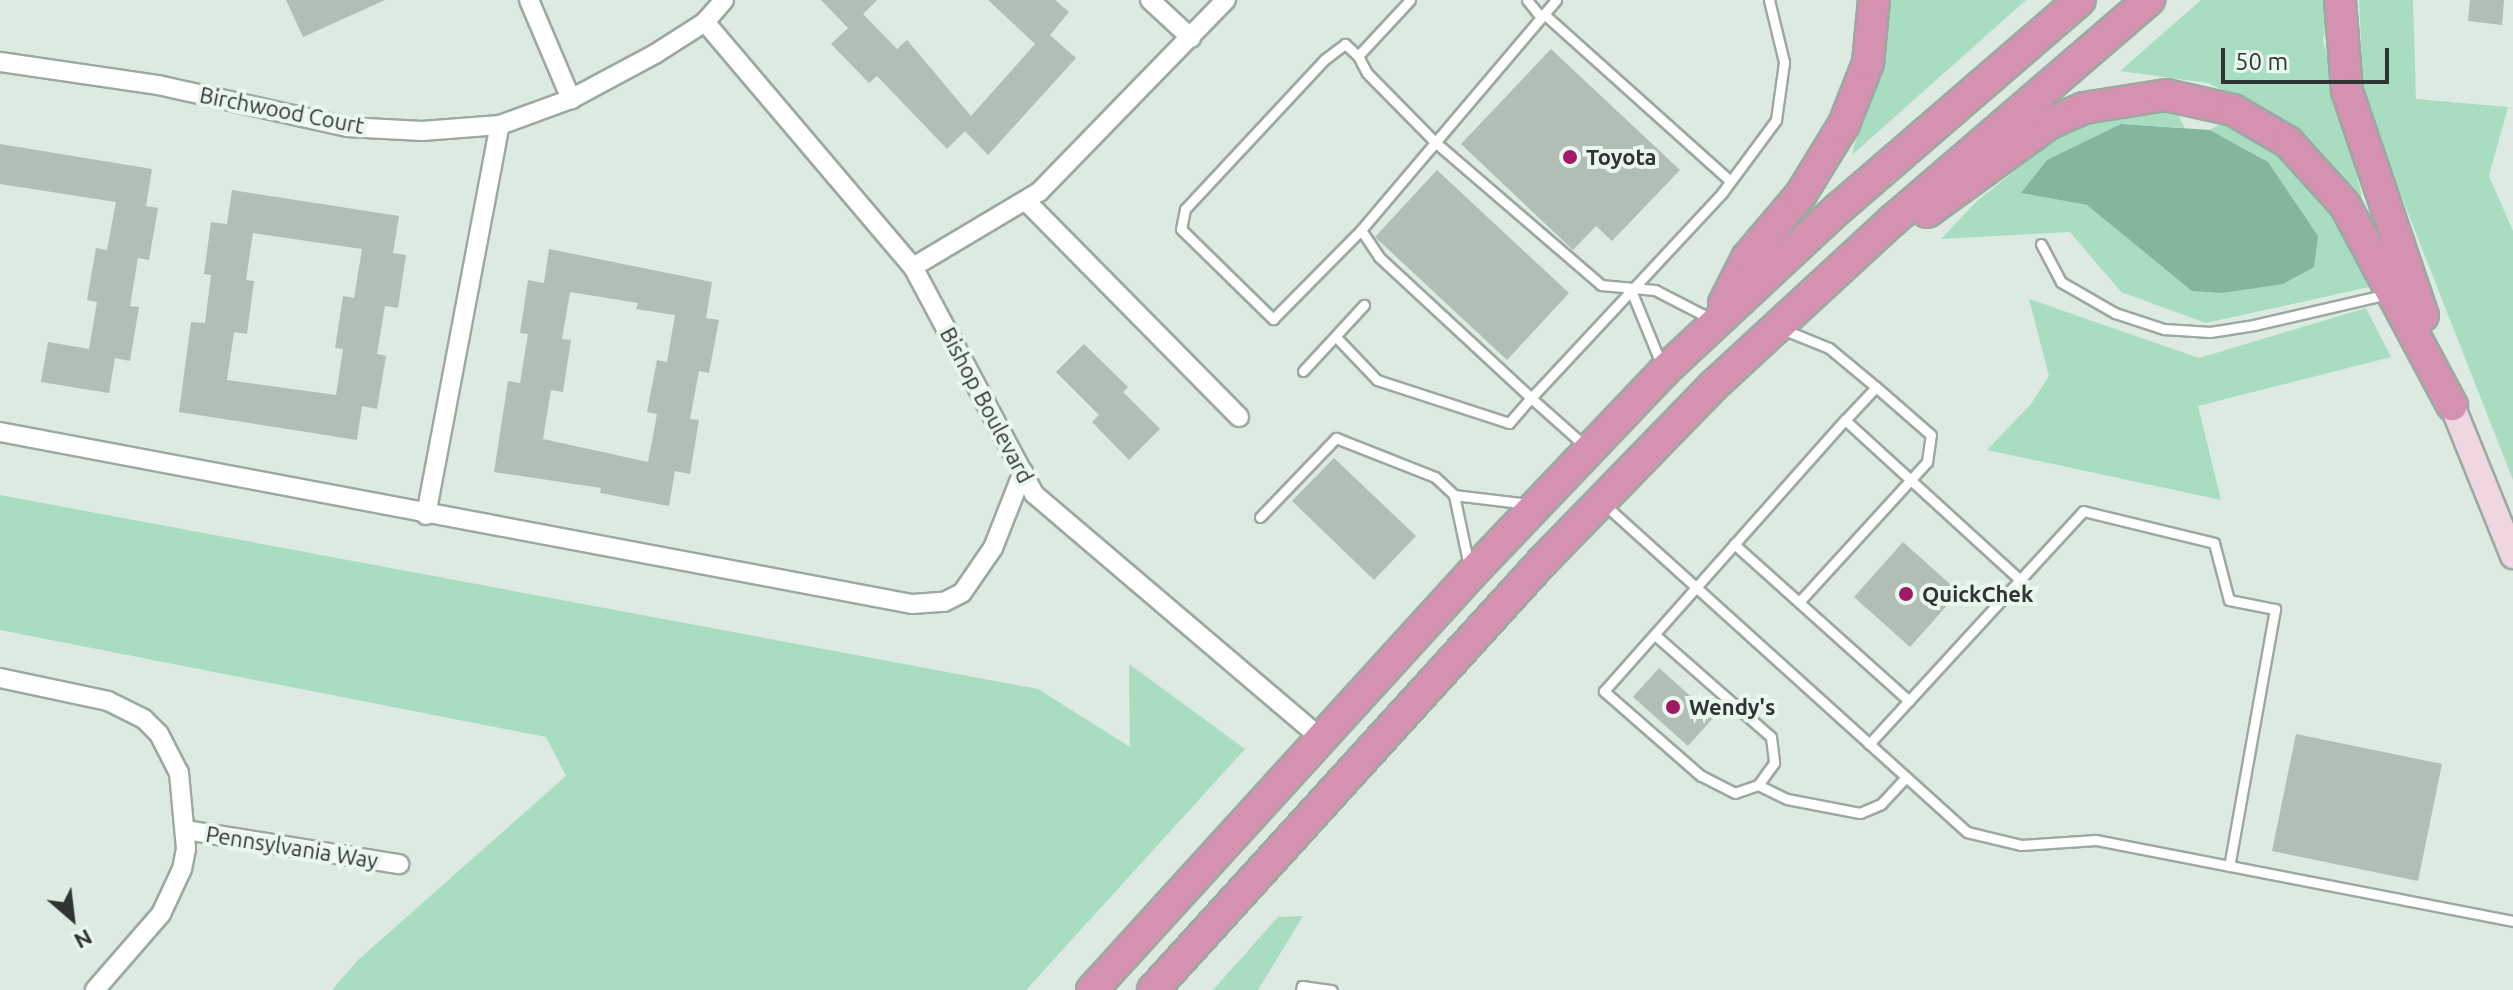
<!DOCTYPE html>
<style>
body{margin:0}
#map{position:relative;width:2513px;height:990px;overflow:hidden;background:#dceae2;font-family:Ubuntu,sans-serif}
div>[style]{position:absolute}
.green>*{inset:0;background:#a9ddc2}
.water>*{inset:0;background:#83b79c}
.building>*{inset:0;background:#b0beb6}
.roads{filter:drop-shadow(2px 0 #9ca9a2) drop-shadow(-2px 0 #9ca9a2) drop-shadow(0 2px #9ca9a2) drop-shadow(0 -2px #9ca9a2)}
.service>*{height:9px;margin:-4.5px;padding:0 4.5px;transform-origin:4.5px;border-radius:4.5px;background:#fff}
.minor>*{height:18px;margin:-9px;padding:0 9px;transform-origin:9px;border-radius:9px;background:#fff}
.secondary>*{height:24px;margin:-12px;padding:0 12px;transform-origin:12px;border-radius:12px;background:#efd6e1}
.trunk>*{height:30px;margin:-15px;padding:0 15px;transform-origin:15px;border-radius:15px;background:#d492b0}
.dots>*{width:22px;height:22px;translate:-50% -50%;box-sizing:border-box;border:4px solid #e9f7ef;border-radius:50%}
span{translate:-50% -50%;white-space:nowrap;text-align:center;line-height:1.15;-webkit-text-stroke:8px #e9f7ef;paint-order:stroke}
.street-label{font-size:22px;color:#2f3532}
.poi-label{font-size:22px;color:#2f3532;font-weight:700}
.left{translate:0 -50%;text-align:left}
.north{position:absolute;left:32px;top:878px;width:80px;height:80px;-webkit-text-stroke:6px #e9f7ef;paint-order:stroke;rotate:152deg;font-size:22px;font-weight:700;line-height:32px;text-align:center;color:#2f3532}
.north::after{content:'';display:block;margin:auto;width:28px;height:36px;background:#2f3532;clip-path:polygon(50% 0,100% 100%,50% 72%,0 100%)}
.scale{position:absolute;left:2221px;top:48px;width:168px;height:36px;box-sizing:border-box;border:4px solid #2f3532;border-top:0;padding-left:10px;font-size:24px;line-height:28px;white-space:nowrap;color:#2f3532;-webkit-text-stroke:6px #e9f7ef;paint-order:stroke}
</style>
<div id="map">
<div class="green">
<div style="clip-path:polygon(1891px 0,2026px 0,1852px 155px)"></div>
<div style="clip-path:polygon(2201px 0,2330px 0,2323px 40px,2362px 196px,2286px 121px,2208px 83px,2120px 71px)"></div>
<div style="clip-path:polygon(2359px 0,2413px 0,2416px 99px,2508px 107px,2489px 176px,2513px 231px,2513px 480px,2364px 101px)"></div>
<div style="clip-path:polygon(2176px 111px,2185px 128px,2121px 124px,2021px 193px,2087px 205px,2125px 232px,2268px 162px,2210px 130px,2220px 124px,2274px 150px,2334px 210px,2374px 286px,2206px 323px,2121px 292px,2070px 232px,1941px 239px,1976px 202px,2054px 139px,2107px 114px)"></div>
<div style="clip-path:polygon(2029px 299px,2199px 358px,2366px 308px,2391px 357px,2198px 406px,2221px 500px,1987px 450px,2031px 404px,2049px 376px)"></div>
<div style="clip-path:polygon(0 495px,1038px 689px,1130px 747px,1129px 664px,1245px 749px,1026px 990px,332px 990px,358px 960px,566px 776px,546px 737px,0 630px)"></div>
<div style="clip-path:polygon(1303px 916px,1258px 990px,1213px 990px,1278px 917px)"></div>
</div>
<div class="water">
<div style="clip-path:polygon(2121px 124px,2210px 130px,2268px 162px,2318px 236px,2314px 267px,2283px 284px,2222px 293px,2192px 291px,2087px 205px,2021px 193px,2047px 160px)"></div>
</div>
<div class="building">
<div style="clip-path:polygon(286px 0,385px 0,303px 37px)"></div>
<div style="clip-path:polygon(821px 0,877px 0,863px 14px,897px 49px,907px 40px,971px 116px,1035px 44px,988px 0,1055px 0,1069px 12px,1050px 35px,1076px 58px,988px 155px,965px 131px,947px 149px,877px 76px,869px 83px,831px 44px,848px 28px)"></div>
<div style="clip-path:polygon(2470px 0,2504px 0,2502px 25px,2468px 21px)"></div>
<div style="clip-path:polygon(1551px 49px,1680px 170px,1612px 241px,1596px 226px,1573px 250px,1461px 144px)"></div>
<div style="clip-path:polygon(0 144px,152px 169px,146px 206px,158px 208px,149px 260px,138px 258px,130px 306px,139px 307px,130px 361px,115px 358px,109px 393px,41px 382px,48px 342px,89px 349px,97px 302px,87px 300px,96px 248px,107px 250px,116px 202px,0 184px)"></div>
<div style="clip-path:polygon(1437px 170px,1569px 293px,1507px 360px,1375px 237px)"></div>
<div style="clip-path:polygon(evenodd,232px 190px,399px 216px,393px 253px,406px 255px,398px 308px,385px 306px,377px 354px,386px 356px,377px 409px,362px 406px,357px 440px,179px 412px,191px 322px,205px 323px,211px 275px,204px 274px,211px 222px,227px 224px,232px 190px,253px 233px,362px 249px,354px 298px,343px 296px,335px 348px,343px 349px,336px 395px,227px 380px,234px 332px,247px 334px,254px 281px,246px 280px,253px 233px)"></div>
<div style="clip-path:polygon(evenodd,549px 249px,712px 282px,706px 318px,719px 320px,709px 373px,699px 371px,690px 419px,699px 420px,690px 474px,675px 471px,669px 506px,600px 493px,601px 488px,494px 472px,508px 381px,520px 383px,528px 334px,520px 333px,528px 280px,544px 283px,549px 249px,570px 292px,638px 303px,636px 309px,675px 315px,667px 362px,657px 360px,647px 412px,657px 414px,648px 462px,543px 439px,551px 390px,563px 392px,571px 340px,562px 339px,570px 292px)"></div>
<div style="clip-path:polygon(1084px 344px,1128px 387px,1123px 392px,1160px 429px,1129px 460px,1092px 422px,1099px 415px,1056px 372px)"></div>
<div style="clip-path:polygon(1334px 458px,1416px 536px,1374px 580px,1292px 501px)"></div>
<div style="clip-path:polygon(1903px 542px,1959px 592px,1910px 647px,1854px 597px)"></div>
<div style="clip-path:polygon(1659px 668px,1714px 717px,1688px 746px,1633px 697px)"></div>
<div style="clip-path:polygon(2296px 734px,2442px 764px,2418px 881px,2272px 851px)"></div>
</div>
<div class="roads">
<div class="service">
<div style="left:1410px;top:0;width:76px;rotate:132.9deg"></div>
<div style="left:1358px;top:56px;width:19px;rotate:62deg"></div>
<div style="left:1367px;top:73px;width:97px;rotate:45.4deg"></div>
<div style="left:1435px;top:142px;width:219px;rotate:40.7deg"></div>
<div style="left:1601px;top:285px;width:54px;rotate:5.3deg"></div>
<div style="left:1655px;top:290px;width:65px;rotate:27.3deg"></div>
<div style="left:1527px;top:0;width:22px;rotate:51deg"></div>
<div style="left:1556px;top:0;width:302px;rotate:130.3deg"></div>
<div style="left:1361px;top:230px;width:32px;rotate:56deg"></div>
<div style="left:1379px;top:257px;width:207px;rotate:42.8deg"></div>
<div style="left:1531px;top:398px;width:280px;rotate:-47deg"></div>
<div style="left:1722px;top:193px;width:91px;rotate:-53.5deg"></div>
<div style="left:1776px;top:120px;width:59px;rotate:-82.1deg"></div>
<div style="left:1784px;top:62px;width:64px;rotate:-103.6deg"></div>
<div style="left:1544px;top:14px;width:250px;rotate:41.9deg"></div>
<div style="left:1358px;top:56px;width:18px;rotate:-137deg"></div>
<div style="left:1345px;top:44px;width:26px;rotate:143deg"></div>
<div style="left:1324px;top:60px;width:204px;rotate:133deg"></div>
<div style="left:1185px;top:209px;width:20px;rotate:101deg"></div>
<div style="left:1181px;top:229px;width:129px;rotate:44.4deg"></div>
<div style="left:1273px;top:319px;width:125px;rotate:-45.3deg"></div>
<div style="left:2041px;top:244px;width:43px;rotate:62.2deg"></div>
<div style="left:2061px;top:282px;width:62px;rotate:29.9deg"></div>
<div style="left:2115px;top:313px;width:52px;rotate:18.1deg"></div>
<div style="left:2164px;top:329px;width:46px;rotate:3.7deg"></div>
<div style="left:2210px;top:332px;width:45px;rotate:-9deg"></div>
<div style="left:2254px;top:325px;width:138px;rotate:-13deg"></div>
<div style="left:1630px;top:288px;width:84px;rotate:67.7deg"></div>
<div style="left:1782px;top:329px;width:51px;rotate:22deg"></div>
<div style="left:1829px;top:348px;width:61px;rotate:39.7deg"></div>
<div style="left:1337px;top:338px;width:58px;rotate:46.4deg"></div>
<div style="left:1377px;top:380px;width:139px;rotate:18deg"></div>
<div style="left:1509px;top:423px;width:33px;rotate:-49deg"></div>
<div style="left:1531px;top:398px;width:74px;rotate:41.7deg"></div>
<div style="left:1303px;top:371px;width:90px;rotate:-47.3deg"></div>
<div style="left:1454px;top:495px;width:75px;rotate:6.9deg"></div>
<div style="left:1605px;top:505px;width:488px;rotate:42.1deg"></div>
<div style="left:1967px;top:832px;width:56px;rotate:13.5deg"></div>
<div style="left:2021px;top:845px;width:75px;rotate:-3.8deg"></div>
<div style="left:2096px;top:840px;width:425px;rotate:11deg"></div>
<div style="left:1260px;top:517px;width:110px;rotate:-46.1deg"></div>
<div style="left:1336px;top:438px;width:106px;rotate:21.5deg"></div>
<div style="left:1435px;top:477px;width:26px;rotate:43deg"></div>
<div style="left:1454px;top:495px;width:73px;rotate:78.1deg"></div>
<div style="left:1734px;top:544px;width:235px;rotate:41.9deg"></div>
<div style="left:1799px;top:602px;width:190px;rotate:-47.6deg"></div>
<div style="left:1927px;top:462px;width:27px;rotate:-82deg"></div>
<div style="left:1931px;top:435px;width:73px;rotate:-138.9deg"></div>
<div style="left:1876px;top:387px;width:45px;rotate:133.2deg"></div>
<div style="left:1655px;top:635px;width:154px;rotate:41.3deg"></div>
<div style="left:1771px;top:737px;width:26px;rotate:83deg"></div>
<div style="left:1774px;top:763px;width:27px;rotate:126deg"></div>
<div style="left:1758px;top:785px;width:24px;rotate:161deg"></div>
<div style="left:1735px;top:793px;width:38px;rotate:-153deg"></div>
<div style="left:1701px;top:776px;width:129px;rotate:-138.8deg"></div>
<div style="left:1604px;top:691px;width:363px;rotate:-48.4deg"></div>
<div style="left:1845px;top:420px;width:237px;rotate:42.4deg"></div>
<div style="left:1869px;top:744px;width:316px;rotate:-47.4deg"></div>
<div style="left:2083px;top:511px;width:135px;rotate:13.7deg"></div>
<div style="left:2214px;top:543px;width:59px;rotate:75.3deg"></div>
<div style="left:2229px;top:600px;width:47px;rotate:11.1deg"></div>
<div style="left:2275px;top:609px;width:261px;rotate:100.1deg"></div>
<div style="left:1758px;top:785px;width:32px;rotate:26deg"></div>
<div style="left:1787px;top:799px;width:74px;rotate:10.9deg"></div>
<div style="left:1860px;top:813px;width:23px;rotate:-23deg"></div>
<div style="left:1881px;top:804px;width:37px;rotate:-47deg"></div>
<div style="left:1301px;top:990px;width:4px;rotate:-76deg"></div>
<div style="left:1302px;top:986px;width:30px;rotate:8deg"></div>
</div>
<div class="minor">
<div style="left:529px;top:0;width:108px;rotate:67deg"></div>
<div style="left:1150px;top:0;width:56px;rotate:42.8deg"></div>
<div style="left:705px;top:22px;width:321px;rotate:49.7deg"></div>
<div style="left:913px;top:267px;width:257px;rotate:61.9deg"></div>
<div style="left:1034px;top:494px;width:377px;rotate:40.4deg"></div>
<div style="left:0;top:62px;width:160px;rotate:8.3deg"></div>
<div style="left:158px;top:85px;width:194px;rotate:12.5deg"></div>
<div style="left:347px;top:127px;width:75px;rotate:3.1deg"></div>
<div style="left:422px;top:131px;width:78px;rotate:-4.4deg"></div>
<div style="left:500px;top:125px;width:76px;rotate:-20.1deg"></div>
<div style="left:571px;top:99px;width:95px;rotate:-28.2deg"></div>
<div style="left:655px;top:54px;width:59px;rotate:-32.6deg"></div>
<div style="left:705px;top:22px;width:29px;rotate:-49deg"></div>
<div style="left:1027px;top:202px;width:302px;rotate:45.4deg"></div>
<div style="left:913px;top:267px;width:147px;rotate:-30.8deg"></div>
<div style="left:1039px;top:192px;width:268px;rotate:-45.8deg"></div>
<div style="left:0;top:432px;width:928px;rotate:10.68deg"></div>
<div style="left:912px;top:604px;width:32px;rotate:-4deg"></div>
<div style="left:944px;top:602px;width:20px;rotate:-27deg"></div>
<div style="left:962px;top:593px;width:55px;rotate:-55.4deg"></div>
<div style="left:993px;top:548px;width:82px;rotate:-68.5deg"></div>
<div style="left:426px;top:515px;width:397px;rotate:-79.3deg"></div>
<div style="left:0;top:678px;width:110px;rotate:12deg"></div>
<div style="left:108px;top:701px;width:40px;rotate:26.6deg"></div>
<div style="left:144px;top:719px;width:21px;rotate:45deg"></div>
<div style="left:159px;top:734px;width:44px;rotate:62.9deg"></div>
<div style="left:179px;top:773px;width:76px;rotate:84.7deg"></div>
<div style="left:186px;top:849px;width:20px;rotate:101deg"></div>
<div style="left:182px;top:869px;width:50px;rotate:115deg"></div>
<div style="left:161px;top:914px;width:101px;rotate:131deg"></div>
<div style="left:186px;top:830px;width:216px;rotate:9.1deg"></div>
</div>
<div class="secondary">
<div style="left:2452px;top:405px;width:163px;rotate:68deg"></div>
</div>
<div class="trunk">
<div style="left:2340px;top:0;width:91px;rotate:85.6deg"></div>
<div style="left:2347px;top:91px;width:237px;rotate:71.3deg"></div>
<div style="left:1927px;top:212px;width:152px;rotate:-35.9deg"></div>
<div style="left:2050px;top:123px;width:37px;rotate:-24deg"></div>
<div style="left:2084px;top:108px;width:83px;rotate:-9deg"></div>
<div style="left:2166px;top:95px;width:69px;rotate:12.6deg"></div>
<div style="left:2233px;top:110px;width:64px;rotate:30.2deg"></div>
<div style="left:2288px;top:142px;width:85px;rotate:47.9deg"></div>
<div style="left:2345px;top:205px;width:227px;rotate:61.9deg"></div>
<div style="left:1724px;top:303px;width:51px;rotate:-62.9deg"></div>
<div style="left:1747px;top:258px;width:84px;rotate:-49.8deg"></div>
<div style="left:1801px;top:194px;width:82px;rotate:-58.4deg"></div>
<div style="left:1844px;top:124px;width:66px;rotate:-68.5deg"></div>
<div style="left:1868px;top:63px;width:63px;rotate:-84.6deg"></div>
<div style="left:1092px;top:990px;width:563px;rotate:-47.66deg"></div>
<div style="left:1471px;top:574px;width:280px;rotate:-46.4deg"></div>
<div style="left:1664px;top:371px;width:239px;rotate:-43deg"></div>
<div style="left:1839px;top:208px;width:318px;rotate:-40.8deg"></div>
<div style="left:1153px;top:990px;width:580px;rotate:-47.73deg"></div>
<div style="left:1543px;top:561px;width:244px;rotate:-45.8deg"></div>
<div style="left:1713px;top:386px;width:245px;rotate:-42.7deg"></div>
<div style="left:1893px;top:220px;width:338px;rotate:-40.7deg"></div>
</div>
</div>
<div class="dots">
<div style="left:1570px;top:157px;background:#a11a67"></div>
<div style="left:1906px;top:594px;background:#a11a67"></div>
<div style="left:1673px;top:707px;background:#a11a67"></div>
</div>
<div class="street-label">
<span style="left:282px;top:110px;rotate:11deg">Birchwood Court</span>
<span style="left:987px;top:405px;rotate:62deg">Bishop Boulevard</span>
<span style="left:292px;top:847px;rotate:9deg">Pennsylvania Way</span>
</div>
<div class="poi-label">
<span class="left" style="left:1586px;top:157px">Toyota</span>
<span class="left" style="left:1922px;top:594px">QuickChek</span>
<span class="left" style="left:1689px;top:707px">Wendy's</span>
</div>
<div class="north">N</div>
<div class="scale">50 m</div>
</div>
